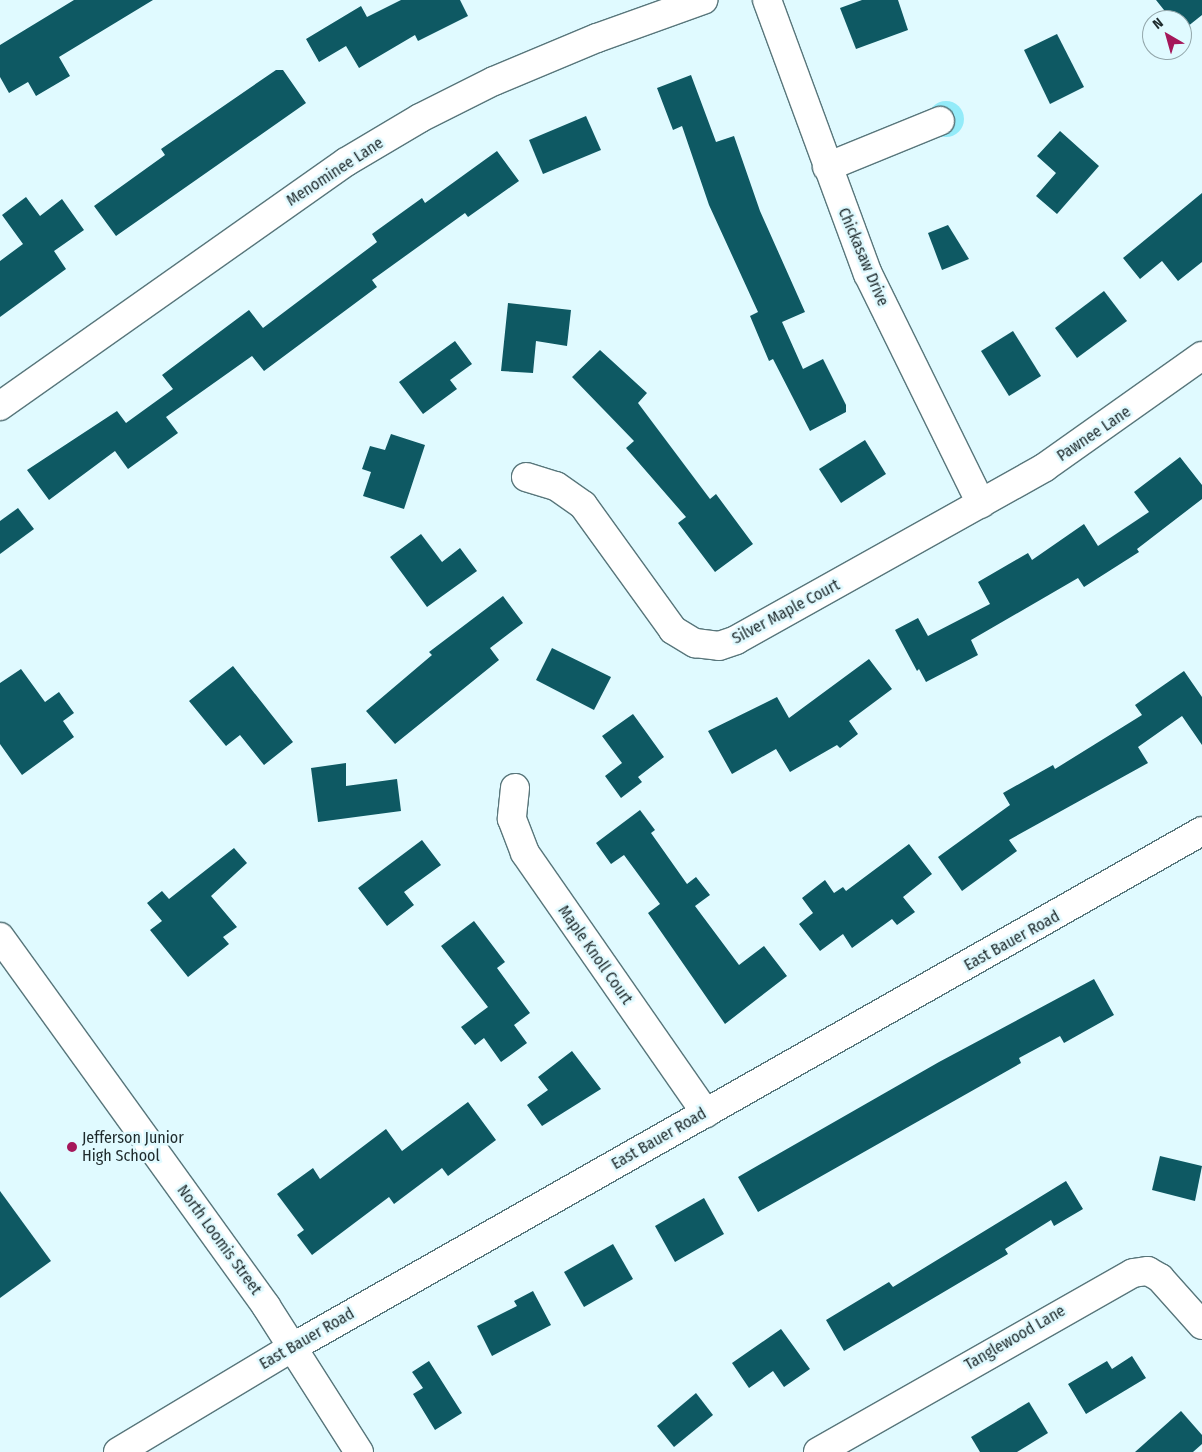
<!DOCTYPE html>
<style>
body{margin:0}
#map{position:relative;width:1202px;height:1452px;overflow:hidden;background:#e0faff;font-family:"Fira Sans Condensed",sans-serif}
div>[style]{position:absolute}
.green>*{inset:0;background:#93ebf9}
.round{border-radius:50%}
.building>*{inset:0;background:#0e5963}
.roads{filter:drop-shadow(1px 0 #58767b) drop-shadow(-1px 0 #58767b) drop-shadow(0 1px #58767b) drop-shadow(0 -1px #58767b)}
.minor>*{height:28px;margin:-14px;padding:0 14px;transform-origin:14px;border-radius:14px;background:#fff}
.dots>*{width:14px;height:14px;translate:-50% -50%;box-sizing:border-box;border:2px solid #e0faff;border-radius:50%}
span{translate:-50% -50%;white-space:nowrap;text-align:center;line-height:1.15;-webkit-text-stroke:5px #e0faff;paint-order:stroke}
.street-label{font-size:16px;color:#1d292b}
.poi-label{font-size:16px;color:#1d292b}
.left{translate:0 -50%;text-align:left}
.north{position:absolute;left:1142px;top:10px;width:50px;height:50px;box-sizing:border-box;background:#e0faff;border:1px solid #92a6aa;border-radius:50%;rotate:322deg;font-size:14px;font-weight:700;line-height:20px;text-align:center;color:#1d292b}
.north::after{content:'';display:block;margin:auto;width:18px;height:22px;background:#a5175a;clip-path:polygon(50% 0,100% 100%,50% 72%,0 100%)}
</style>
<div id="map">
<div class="green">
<div class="round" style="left:928px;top:101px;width:36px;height:36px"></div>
</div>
<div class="building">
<div style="clip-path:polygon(74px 0,153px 0,59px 57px,70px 76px,36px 96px,28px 82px,9px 93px,0 77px,0 45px)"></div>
<div style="clip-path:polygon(401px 0,460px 0,468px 16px,418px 41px,415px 35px,359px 68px,346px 46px,319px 62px,306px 39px,361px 6px,367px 17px)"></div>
<div style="clip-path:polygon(862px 0,898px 0,908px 30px,856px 49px,840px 8px)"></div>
<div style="clip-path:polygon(1156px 0,1202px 0,1202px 15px,1182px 31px,1182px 20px,1172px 20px)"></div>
<div style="clip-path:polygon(1057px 34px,1084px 87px,1050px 104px,1024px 50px)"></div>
<div style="clip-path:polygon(276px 70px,283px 70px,306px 103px,116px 236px,94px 206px,165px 155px,161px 149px)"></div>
<div style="clip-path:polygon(691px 75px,716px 142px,734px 136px,760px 211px,805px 312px,782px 322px,803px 369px,823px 359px,846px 405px,846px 412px,810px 431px,773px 359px,769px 361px,750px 316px,758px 312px,709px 205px,682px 126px,673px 130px,657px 88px)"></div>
<div style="clip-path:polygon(586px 116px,601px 150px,543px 174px,529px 140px)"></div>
<div style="clip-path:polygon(1060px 131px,1099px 166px,1057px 214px,1036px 196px,1056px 173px,1037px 156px)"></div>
<div style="clip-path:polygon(497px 151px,519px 181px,468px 217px,465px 213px,372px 280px,377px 287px,264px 371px,252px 356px,166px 417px,178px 433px,128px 469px,115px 451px,49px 500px,27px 470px,117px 411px,126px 423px,173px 389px,162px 375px,249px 310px,263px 328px,377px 242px,372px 234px,422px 198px,425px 203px)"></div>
<div style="clip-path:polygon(1202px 193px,1202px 262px,1178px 281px,1162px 261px,1140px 279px,1123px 258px)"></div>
<div style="clip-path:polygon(26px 197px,40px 216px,62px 199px,84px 230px,54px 251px,66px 269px,0 317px,0 261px,23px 244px,2px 215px)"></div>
<div style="clip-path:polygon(948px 225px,969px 259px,942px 270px,928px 233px)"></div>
<div style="clip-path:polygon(1104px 291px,1127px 321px,1077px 358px,1055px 328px)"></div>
<div style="clip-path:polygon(508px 303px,571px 310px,567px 346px,536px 341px,533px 373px,501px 371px)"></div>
<div style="clip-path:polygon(1013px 331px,1041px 376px,1009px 396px,981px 351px)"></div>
<div style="clip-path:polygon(455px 341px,472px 364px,450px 380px,457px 389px,423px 414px,399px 382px)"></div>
<div style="clip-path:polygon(600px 350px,647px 393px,638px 403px,710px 499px,716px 494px,753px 544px,715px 572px,678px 523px,686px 517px,626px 448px,634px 441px,572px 377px)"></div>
<div style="clip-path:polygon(391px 434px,425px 445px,404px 509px,363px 496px,371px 472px,362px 469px,370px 446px,385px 450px)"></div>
<div style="clip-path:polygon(865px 440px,886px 474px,841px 503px,819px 469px)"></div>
<div style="clip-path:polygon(1180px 457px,1202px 485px,1202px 499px,1137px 549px,1139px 552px,1084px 587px,1078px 578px,971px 640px,978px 655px,926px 682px,919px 669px,917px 671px,895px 630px,918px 618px,928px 636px,990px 604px,978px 582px,1028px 553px,1032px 560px,1084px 524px,1098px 546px,1149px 512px,1134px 492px)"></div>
<div style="clip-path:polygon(18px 508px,34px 529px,0 554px,0 521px)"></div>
<div style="clip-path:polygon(421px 534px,442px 562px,460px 548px,477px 571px,427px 607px,390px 557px)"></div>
<div style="clip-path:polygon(503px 596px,523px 623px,490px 648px,499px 660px,395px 744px,366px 711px,432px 655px,429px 652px)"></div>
<div style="clip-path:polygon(552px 648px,611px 677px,594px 710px,536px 680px)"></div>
<div style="clip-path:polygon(869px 659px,892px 689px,849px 721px,858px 734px,840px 748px,837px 745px,790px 772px,776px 749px,732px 774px,708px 731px,777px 697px,789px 718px)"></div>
<div style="clip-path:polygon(233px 666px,293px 742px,264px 765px,240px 735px,226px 746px,189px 701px)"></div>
<div style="clip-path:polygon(21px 669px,45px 702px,59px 692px,74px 713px,63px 721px,74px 737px,22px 775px,0 744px,0 683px)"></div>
<div style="clip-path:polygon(1184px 671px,1202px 697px,1202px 745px,1182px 716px,1138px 747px,1148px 763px,1009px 840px,1017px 851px,962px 891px,938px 857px,1010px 805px,1003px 793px,1053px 765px,1055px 769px,1142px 715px,1135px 705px)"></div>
<div style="clip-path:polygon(633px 714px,664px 757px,638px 777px,642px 782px,621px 798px,605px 776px,622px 763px,602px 736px)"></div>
<div style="clip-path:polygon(346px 763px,346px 786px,397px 779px,401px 811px,318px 822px,311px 768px)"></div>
<div style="clip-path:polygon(640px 810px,655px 830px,651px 833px,687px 884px,696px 877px,710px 895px,695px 906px,739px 965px,764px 946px,787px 976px,725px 1024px,648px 913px,660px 904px,624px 855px,611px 864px,596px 843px)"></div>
<div style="clip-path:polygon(422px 840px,441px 865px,404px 892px,414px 905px,387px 926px,358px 888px)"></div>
<div style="clip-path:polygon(909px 844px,932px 874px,903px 897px,915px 912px,897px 925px,892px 919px,852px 948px,843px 934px,820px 951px,799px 924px,813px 913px,802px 898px,825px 880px,834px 893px,843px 887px,846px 891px)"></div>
<div style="clip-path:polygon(234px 848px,247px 863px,211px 896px,237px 927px,223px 937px,229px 944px,188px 977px,150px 930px,162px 921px,147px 903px,162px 891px,169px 899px)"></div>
<div style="clip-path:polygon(474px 921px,505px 962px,497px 968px,530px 1013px,514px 1025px,527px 1043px,501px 1062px,484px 1038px,475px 1045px,461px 1027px,488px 1007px,441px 946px)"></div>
<div style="clip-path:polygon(1094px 979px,1114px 1015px,1064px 1043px,1060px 1036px,1019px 1058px,1021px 1063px,758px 1212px,738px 1177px,939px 1062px)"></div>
<div style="clip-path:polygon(572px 1051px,601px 1089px,542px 1126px,527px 1105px,548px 1090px,538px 1077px)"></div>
<div style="clip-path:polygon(468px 1102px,496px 1140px,448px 1176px,442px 1168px,394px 1204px,389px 1197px,312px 1255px,297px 1235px,304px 1230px,277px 1194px,313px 1168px,320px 1179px,386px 1129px,402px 1151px)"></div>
<div style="clip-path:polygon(1160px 1156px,1202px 1166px,1195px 1201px,1152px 1190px)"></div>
<div style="clip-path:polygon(1066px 1181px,1083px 1209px,1054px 1226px,1051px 1220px,1005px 1249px,1008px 1254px,844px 1351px,826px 1320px,889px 1282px,893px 1287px)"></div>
<div style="clip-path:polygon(0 1191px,51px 1261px,0 1298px)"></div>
<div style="clip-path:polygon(704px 1198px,724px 1234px,675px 1262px,655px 1226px)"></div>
<div style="clip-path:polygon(613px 1244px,633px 1279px,584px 1307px,564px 1272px)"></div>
<div style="clip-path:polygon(533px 1291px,551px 1325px,492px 1356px,477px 1326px,517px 1306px,514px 1301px)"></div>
<div style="clip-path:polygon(781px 1329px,810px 1369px,784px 1387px,773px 1371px,749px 1388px,732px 1363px)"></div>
<div style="clip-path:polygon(1132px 1356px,1146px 1378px,1086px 1414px,1068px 1384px,1107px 1361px,1112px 1369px)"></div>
<div style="clip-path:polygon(429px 1361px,462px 1413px,435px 1430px,413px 1394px,423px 1388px,412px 1372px)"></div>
<div style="clip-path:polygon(696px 1393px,713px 1415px,674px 1447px,657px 1426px)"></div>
<div style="clip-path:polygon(1029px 1402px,1048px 1433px,1017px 1452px,980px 1452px,971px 1437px)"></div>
<div style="clip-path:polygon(1181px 1411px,1202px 1435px,1202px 1444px,1193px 1452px,1135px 1452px)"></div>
</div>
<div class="roads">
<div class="minor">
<div style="left:767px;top:0;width:292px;rotate:69.8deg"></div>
<div style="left:868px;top:274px;width:256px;rotate:63.8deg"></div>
<div style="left:827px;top:167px;width:122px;rotate:-22.2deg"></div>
<div style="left:0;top:406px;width:423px;rotate:-35.2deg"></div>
<div style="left:346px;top:162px;width:86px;rotate:-30.7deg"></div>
<div style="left:420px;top:118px;width:83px;rotate:-26.6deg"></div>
<div style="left:494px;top:81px;width:112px;rotate:-22.7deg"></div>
<div style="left:597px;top:38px;width:113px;rotate:-19.7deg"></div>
<div style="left:526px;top:477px;width:31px;rotate:17deg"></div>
<div style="left:556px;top:486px;width:33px;rotate:35deg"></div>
<div style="left:583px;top:505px;width:154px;rotate:54.2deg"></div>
<div style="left:673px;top:630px;width:26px;rotate:31deg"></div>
<div style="left:695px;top:643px;width:24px;rotate:7deg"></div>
<div style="left:719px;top:646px;width:18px;rotate:-19deg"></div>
<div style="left:736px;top:640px;width:354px;rotate:-29.2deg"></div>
<div style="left:1045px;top:467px;width:192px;rotate:-35.3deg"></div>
<div style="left:515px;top:788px;width:31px;rotate:96deg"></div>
<div style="left:512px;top:819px;width:36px;rotate:69deg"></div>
<div style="left:525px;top:853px;width:317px;rotate:55.2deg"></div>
<div style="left:0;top:937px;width:455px;rotate:54.2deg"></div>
<div style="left:266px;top:1306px;width:173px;rotate:57.5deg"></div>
<div style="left:118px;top:1452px;width:204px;rotate:-31deg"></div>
<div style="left:293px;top:1347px;width:1045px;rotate:-29.58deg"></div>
<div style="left:818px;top:1452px;width:362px;rotate:-29.6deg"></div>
<div style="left:1133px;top:1273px;width:15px;rotate:-8deg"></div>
<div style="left:1148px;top:1271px;width:14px;rotate:30deg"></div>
<div style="left:1160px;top:1278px;width:63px;rotate:48.2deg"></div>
</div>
</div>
<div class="dots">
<div style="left:72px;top:1147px;background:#a5175a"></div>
</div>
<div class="street-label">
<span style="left:335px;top:172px;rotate:-33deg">Menominee Lane</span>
<span style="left:863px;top:257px;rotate:67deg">Chickasaw Drive</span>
<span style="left:1094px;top:434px;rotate:-34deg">Pawnee Lane</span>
<span style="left:786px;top:612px;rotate:-28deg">Silver Maple Court</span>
<span style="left:1012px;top:941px;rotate:-29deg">East Bauer Road</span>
<span style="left:595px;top:955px;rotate:55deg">Maple Knoll Court</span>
<span style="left:659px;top:1139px;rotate:-30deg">East Bauer Road</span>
<span style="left:219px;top:1240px;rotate:54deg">North Loomis Street</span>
<span style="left:1015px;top:1338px;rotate:-30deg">Tanglewood Lane</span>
<span style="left:307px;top:1339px;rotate:-30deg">East Bauer Road</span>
</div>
<div class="poi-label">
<span class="left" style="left:82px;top:1147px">Jefferson Junior<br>High School</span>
</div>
<div class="north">N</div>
</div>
